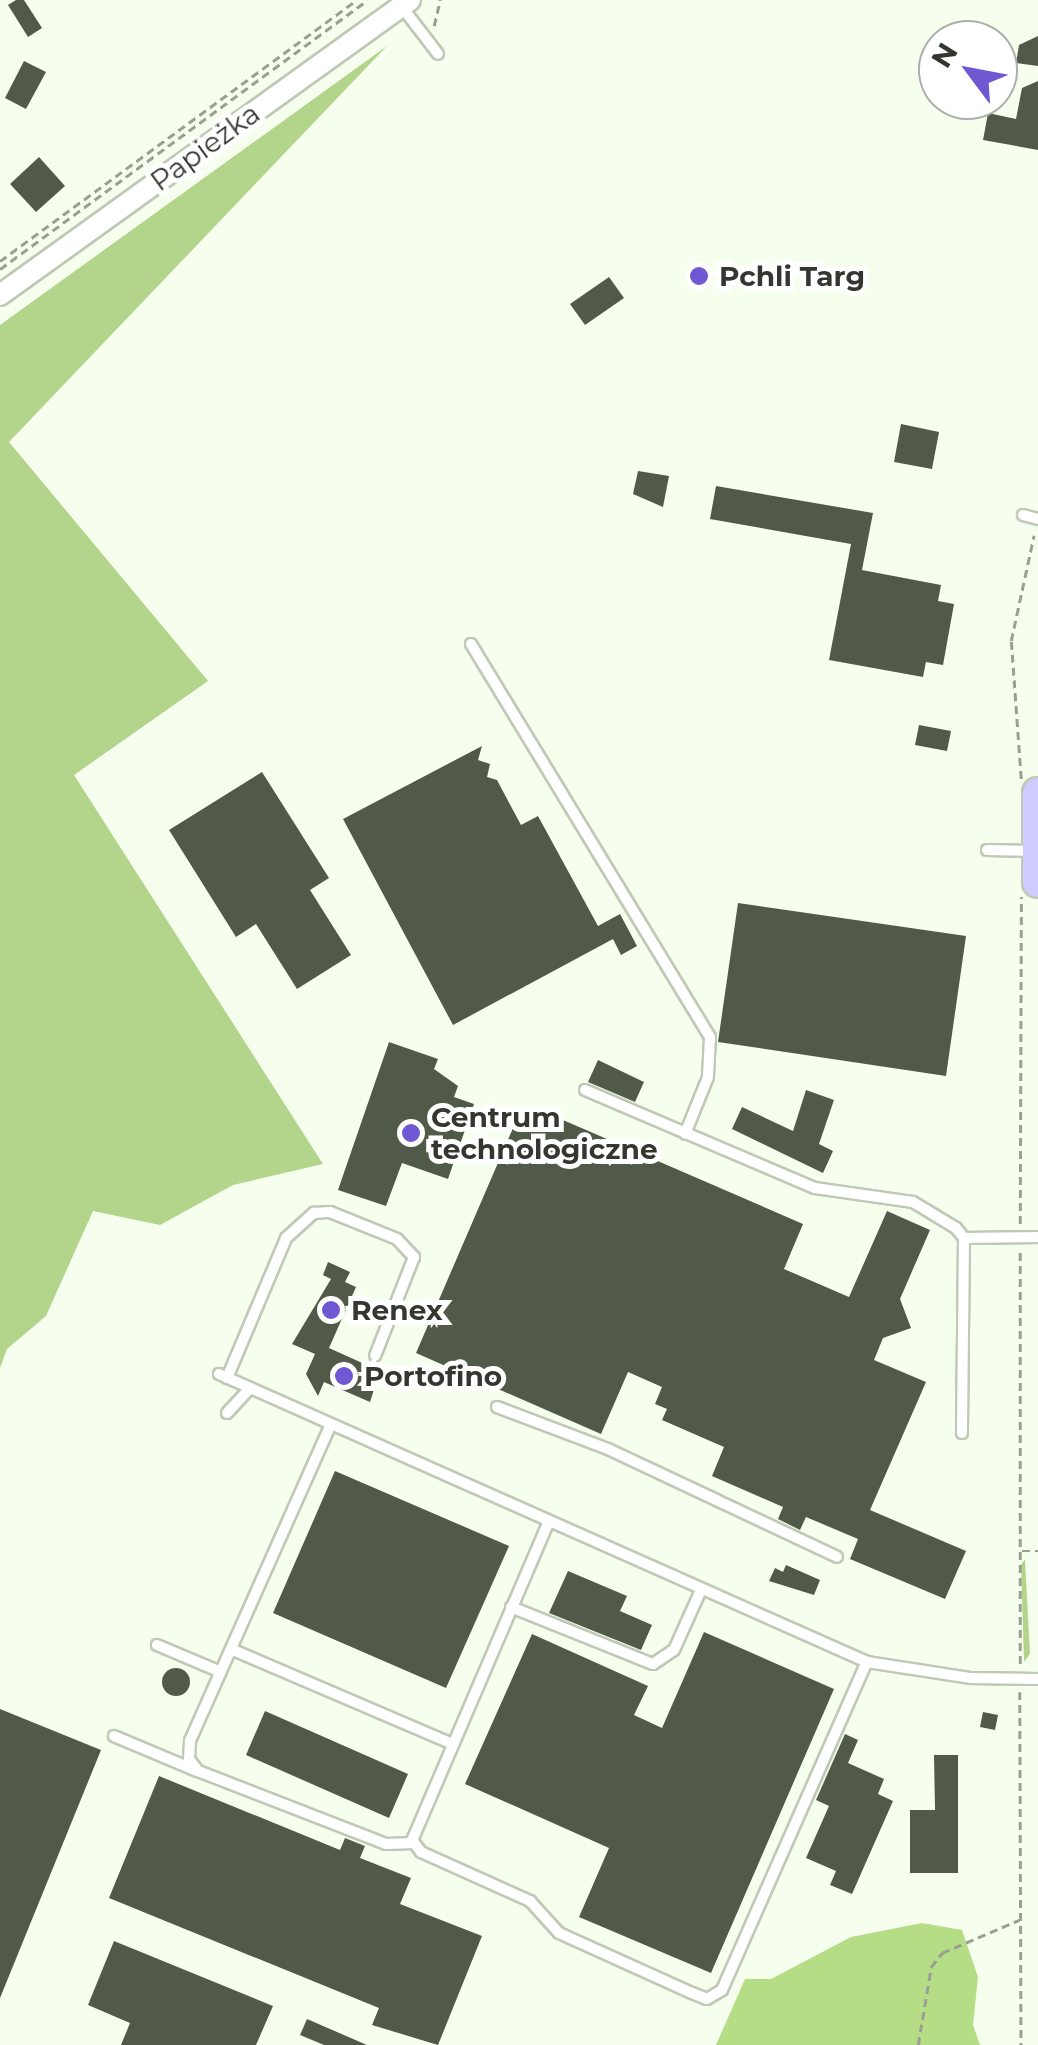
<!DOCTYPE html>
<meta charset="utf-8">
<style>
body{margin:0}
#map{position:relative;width:1038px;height:2045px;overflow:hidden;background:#f6ffee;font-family:Montserrat,sans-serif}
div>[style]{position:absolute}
.green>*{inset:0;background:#b3d58b}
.forest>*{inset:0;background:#b5dd86}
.building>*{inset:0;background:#515a49}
.round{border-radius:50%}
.path>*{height:2.5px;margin-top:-1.25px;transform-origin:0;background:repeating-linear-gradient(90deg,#99a093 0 8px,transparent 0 13px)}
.roads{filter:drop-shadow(2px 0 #bfc9b5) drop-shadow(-2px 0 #bfc9b5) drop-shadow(0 2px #bfc9b5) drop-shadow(0 -2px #bfc9b5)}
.lane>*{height:10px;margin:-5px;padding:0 5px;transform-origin:5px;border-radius:5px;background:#fff}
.street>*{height:20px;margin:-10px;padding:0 10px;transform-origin:10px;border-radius:10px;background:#fff}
.primary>*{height:30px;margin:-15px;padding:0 15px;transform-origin:15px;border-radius:15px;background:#d0cbfe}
.dots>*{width:28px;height:28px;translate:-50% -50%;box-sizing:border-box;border:5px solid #fff;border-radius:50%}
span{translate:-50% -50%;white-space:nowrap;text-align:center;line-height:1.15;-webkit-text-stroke:10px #fff;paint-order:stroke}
.street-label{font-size:28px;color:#33372f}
.poi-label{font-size:28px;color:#33372f;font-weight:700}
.left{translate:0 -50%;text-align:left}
.north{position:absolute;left:918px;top:20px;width:100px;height:100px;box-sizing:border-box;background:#fff;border:2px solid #adafac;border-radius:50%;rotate:302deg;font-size:28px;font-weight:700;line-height:40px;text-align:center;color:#33372f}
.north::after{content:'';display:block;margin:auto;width:35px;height:45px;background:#6f58d1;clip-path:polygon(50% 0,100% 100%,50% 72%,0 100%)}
</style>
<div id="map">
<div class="green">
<div style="clip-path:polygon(387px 46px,9px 442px,208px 681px,74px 775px,323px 1164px,233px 1185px,160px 1225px,93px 1211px,46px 1316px,7px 1349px,0 1368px,0 325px)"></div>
<div style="clip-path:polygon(1025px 1559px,1030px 1654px,1024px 1662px,1021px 1565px)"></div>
</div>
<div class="forest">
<div style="clip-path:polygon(922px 1923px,962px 1930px,978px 1977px,973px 2025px,980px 2045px,716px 2045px,745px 1979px,771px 1979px,851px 1937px)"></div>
</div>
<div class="building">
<div style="clip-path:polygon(16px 0,24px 0,42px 28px,28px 37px,8px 5px)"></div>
<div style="clip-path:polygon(1038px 36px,1038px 66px,1016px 63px,1019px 45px)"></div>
<div style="clip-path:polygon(24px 61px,46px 72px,26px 109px,5px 98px)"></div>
<div style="clip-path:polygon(1038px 81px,1038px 150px,983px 140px,988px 113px,1016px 119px,1022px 88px)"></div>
<div style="clip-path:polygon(39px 157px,65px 186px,36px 212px,10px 184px)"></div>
<div style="clip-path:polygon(609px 277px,624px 298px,585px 325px,570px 304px)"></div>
<div style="clip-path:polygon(901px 424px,939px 432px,932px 469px,894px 462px)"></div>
<div style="clip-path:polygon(638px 471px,669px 476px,663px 507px,633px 494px)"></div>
<div style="clip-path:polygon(716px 486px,873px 513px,862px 570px,941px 585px,938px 601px,954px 604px,943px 665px,926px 662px,923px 677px,829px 660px,851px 544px,710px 519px)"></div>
<div style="clip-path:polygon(919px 725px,951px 731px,947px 751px,915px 745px)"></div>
<div style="clip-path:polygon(482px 746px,478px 760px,490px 764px,487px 777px,497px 780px,521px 825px,538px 816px,598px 926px,620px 914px,637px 946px,621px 955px,613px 939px,453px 1025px,343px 819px)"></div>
<div style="clip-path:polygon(262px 772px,329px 878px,310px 890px,351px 955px,297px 989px,256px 924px,236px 937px,169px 830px)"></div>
<div style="clip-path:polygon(738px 903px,966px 936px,946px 1076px,718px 1042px)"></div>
<div style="clip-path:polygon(389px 1042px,438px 1059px,434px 1069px,458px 1086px,454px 1097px,474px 1104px,448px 1179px,402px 1163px,386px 1206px,338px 1190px)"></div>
<div style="clip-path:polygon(598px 1060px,644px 1082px,635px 1102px,588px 1082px)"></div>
<div style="clip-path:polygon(806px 1090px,834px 1100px,819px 1144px,833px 1151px,823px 1173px,732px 1129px,742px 1107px,793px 1131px)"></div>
<div style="clip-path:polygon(533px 1107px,803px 1224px,784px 1269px,849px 1297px,887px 1211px,930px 1230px,900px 1299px,911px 1328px,883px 1338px,874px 1360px,926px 1382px,870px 1510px,966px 1551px,945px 1599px,850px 1559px,858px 1539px,806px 1517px,800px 1530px,778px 1519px,783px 1507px,712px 1476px,724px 1447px,662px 1420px,667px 1409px,655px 1404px,662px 1387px,628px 1372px,601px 1434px,416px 1353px,519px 1114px)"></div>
<div style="clip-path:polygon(328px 1262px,350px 1272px,345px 1282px,356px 1287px,329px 1348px,380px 1371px,370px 1402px,324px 1382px,318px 1396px,306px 1374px,315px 1354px,292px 1344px,331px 1279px,323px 1275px)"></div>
<div style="clip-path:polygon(335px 1471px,509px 1546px,446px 1688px,273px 1613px)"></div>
<div style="clip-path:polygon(786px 1565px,820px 1580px,814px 1595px,769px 1581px,775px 1568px,783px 1572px)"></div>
<div style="clip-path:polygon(568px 1571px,627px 1596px,620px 1611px,652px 1625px,641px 1650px,549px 1613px)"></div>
<div style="clip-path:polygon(704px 1632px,834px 1689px,711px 1973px,579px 1917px,609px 1848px,465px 1784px,532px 1634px,648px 1686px,634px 1715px,662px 1728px)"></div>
<div class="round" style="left:162px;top:1668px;width:28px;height:28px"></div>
<div style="clip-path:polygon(0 1709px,101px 1750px,0 1998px)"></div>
<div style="clip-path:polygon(265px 1711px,408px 1774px,389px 1818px,246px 1755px)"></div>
<div style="clip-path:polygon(983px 1712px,998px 1715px,995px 1730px,980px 1727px)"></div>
<div style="clip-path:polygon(845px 1734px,858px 1740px,848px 1763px,884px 1779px,878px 1794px,893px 1801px,852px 1894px,830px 1885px,836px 1871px,806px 1858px,829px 1806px,816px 1800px)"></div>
<div style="clip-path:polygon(934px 1755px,958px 1755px,958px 1873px,910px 1873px,910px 1810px,935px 1810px)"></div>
<div style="clip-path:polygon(159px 1776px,340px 1850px,345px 1838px,365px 1846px,360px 1858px,411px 1878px,400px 1904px,482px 1936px,438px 2045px,372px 2025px,379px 2008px,109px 1898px)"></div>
<div style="clip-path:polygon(114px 1941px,273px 2006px,256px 2045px,121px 2045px,130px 2023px,88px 2005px)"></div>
<div style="clip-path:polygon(307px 2019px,367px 2045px,324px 2045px,300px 2035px)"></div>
</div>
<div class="path">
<div style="left:434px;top:26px;width:27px;rotate:-77deg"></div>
<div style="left:0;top:261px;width:442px;rotate:-36.2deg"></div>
<div style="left:0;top:269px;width:455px;rotate:-36.2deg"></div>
<div style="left:1021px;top:779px;width:138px;rotate:-94.1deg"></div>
<div style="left:1011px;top:641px;width:108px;rotate:-77.8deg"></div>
<div style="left:1020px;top:1224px;width:327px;rotate:-89.8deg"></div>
<div style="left:1022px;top:1551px;width:16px"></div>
<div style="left:1020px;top:1664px;width:412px;rotate:-90deg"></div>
<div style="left:1020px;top:1692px;width:353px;rotate:89.8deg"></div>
<div style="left:918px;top:2045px;width:79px;rotate:-80.5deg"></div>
<div style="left:931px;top:1967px;width:18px;rotate:-52deg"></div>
<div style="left:942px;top:1953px;width:84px;rotate:-23.2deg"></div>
</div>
<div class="roads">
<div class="lane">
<div style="left:402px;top:7px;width:59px;rotate:52.5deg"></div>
<div style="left:1023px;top:515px;width:16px;rotate:15deg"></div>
<div style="left:471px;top:644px;width:460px;rotate:58.7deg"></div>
<div style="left:710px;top:1037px;width:40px;rotate:92.9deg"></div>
<div style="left:708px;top:1077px;width:61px;rotate:112deg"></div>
<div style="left:987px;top:850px;width:50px;rotate:1.1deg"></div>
<div style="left:585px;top:1090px;width:250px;rotate:23.1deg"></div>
<div style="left:815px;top:1188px;width:99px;rotate:8.1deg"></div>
<div style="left:913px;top:1202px;width:50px;rotate:31.2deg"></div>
<div style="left:956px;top:1228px;width:13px;rotate:51deg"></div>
<div style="left:964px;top:1238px;width:195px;rotate:90.6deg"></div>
<div style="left:964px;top:1238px;width:74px;rotate:-0.8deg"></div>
<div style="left:219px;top:1374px;width:709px;rotate:23.96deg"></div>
<div style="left:867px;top:1662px;width:104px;rotate:8.8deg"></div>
<div style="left:970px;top:1678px;width:68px;rotate:0.8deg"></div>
<div style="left:227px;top:1378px;width:152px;rotate:-67.1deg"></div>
<div style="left:286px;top:1238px;width:38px;rotate:-42deg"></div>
<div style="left:314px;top:1213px;width:16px;rotate:-4deg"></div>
<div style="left:330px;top:1212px;width:72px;rotate:21.9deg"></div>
<div style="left:397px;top:1239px;width:25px;rotate:47deg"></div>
<div style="left:414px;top:1257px;width:106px;rotate:111.5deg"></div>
<div style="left:497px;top:1407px;width:119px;rotate:20.7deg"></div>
<div style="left:608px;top:1449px;width:253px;rotate:25.2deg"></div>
<div style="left:227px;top:1413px;width:34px;rotate:-47deg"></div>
<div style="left:331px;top:1424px;width:347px;rotate:114deg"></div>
<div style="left:190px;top:1741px;width:18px;rotate:93deg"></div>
<div style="left:189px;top:1759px;width:15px;rotate:53deg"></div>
<div style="left:198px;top:1771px;width:202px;rotate:21.2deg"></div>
<div style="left:386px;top:1844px;width:28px;rotate:-2deg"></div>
<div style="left:549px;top:1521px;width:347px;rotate:113.2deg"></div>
<div style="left:412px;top:1840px;width:15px;rotate:53deg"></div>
<div style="left:421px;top:1852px;width:120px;rotate:24.2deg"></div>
<div style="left:530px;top:1901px;width:43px;rotate:47.8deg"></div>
<div style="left:559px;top:1933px;width:146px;rotate:24.3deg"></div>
<div style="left:692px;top:1993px;width:16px;rotate:22deg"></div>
<div style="left:707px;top:1999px;width:17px;rotate:-31deg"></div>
<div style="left:722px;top:1990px;width:359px;rotate:-66.2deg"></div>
<div style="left:511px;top:1607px;width:153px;rotate:21.9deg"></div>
<div style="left:653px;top:1664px;width:25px;rotate:-34deg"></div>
<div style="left:674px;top:1650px;width:66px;rotate:-65.8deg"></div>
<div style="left:157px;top:1645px;width:69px;rotate:22.9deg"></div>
<div style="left:231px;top:1649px;width:238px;rotate:23.2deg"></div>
<div style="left:114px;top:1736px;width:90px;rotate:22.9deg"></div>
</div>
<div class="street">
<div style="left:0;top:295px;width:505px;rotate:-35.74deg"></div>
</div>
<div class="primary">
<div style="left:1038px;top:793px;width:89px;rotate:90deg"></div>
</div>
</div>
<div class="dots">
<div style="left:699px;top:276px;background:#6f58d1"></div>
<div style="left:411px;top:1133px;background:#6f58d1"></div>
<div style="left:331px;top:1310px;background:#6f58d1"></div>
<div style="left:344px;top:1376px;background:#6f58d1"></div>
</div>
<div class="street-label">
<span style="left:205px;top:147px;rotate:-36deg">Papieżka</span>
</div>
<div class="poi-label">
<span class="left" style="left:719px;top:276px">Pchli Targ</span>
<span class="left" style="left:431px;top:1133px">Centrum<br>technologiczne</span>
<span class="left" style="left:351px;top:1310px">Renex</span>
<span class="left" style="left:364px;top:1376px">Portofino</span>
</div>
<div class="north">N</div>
</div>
